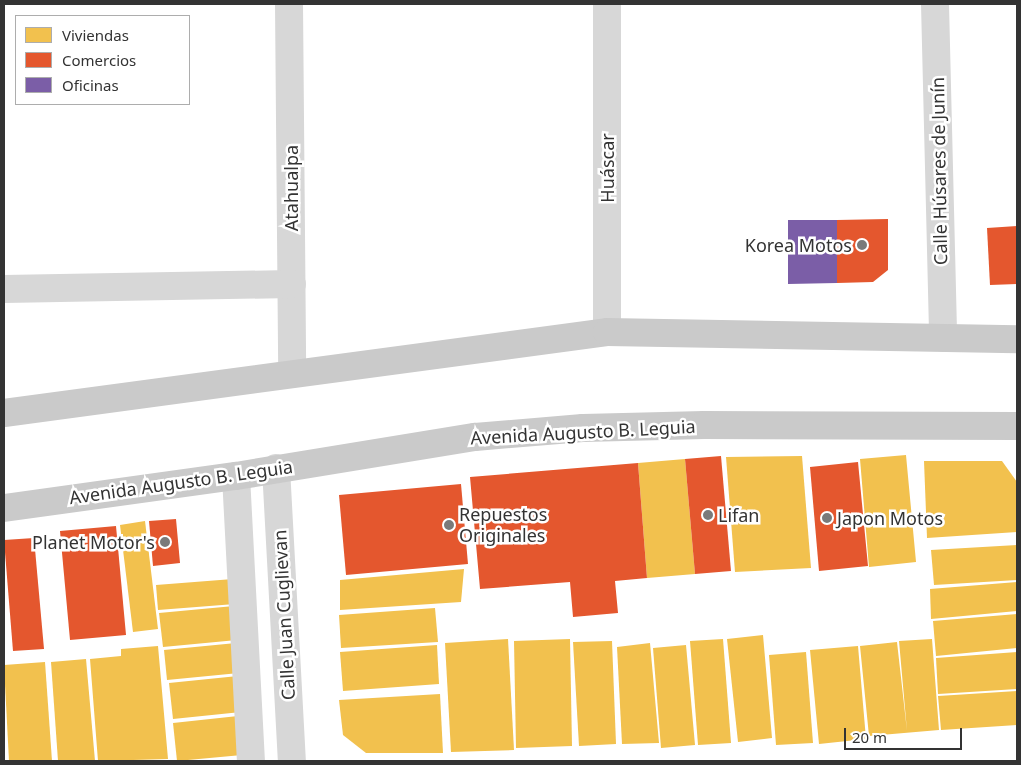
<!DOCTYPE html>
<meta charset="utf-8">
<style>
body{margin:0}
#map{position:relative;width:1021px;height:765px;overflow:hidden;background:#fff;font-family:"Noto Sans",sans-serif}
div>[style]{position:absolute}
.homes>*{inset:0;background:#f2c14e}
.shops>*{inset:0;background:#e4572e}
.offices>*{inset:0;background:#7b5ea7}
.minor>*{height:28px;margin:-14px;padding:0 14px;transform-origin:14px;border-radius:14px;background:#d7d7d7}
.major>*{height:28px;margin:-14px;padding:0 14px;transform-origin:14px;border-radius:14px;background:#cacaca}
.dots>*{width:14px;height:14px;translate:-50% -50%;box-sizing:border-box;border:2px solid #fff;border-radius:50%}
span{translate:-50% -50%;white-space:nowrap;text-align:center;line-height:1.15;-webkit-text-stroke:5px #fff;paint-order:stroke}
.street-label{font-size:18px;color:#333}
.poi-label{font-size:18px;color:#333}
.right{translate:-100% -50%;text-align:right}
.left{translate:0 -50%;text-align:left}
.frame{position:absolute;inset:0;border:5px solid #333;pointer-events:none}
.legend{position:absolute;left:15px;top:15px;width:175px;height:90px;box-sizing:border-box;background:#fff;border:1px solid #adadad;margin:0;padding:6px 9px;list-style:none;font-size:15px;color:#333}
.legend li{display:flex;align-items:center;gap:10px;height:25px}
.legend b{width:25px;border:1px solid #adadad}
.scale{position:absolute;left:844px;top:728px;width:118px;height:22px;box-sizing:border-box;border:2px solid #333;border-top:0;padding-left:6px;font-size:15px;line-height:18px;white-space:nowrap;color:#333;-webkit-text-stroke:4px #fff;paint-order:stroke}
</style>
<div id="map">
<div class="homes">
<div style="clip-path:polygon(906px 455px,916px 562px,869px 567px,860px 459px)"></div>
<div style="clip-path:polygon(802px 456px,811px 568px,735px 572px,726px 457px)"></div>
<div style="clip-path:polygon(685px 459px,695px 574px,647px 578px,638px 463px)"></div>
<div style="clip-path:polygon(924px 461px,1002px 461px,1017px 482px,1017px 532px,927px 538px)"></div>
<div style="clip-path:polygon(145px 521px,158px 629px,133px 632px,120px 525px)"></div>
<div style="clip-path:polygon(1017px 545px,1017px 580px,934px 585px,931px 550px)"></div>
<div style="clip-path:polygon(464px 569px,461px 602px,340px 610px,340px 580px)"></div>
<div style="clip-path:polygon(233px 579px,235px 604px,158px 610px,156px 585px)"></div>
<div style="clip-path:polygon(1017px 582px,1017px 611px,931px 619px,930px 589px)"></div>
<div style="clip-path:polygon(234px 606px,237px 640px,163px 647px,159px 613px)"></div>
<div style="clip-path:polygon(435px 608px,438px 642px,341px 648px,339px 615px)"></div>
<div style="clip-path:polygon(1017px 614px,1017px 648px,936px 656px,933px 621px)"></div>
<div style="clip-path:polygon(763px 635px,772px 738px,738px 742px,727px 639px)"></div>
<div style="clip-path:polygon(508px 639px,514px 750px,451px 752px,445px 643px)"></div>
<div style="clip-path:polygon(570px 639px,572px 746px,516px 748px,514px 641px)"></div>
<div style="clip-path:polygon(723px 639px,731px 743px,698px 745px,690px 641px)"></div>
<div style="clip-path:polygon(932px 639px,939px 730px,869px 736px,860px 646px,897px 642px,907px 731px,899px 641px)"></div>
<div style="clip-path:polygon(612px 641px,616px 744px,579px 746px,573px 642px)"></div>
<div style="clip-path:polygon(236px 643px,239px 673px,167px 680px,164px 650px)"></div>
<div style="clip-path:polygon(650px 643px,659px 743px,622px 744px,617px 647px)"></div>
<div style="clip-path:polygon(437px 645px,439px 684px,343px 691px,340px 652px)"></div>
<div style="clip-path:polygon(686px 645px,695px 745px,661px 748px,653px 648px)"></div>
<div style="clip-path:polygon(158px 646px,168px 759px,98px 761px,90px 659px,121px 656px,121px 649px)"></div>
<div style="clip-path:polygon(858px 646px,866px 739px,819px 744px,810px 650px)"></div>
<div style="clip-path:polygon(806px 652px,813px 743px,776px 745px,769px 655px)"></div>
<div style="clip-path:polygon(1017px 652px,1017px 689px,938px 694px,936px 658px)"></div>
<div style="clip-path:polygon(86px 659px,95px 761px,58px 761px,51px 662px)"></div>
<div style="clip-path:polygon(45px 662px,52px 761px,9px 761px,4px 665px)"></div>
<div style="clip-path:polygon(238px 676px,241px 712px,173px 719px,169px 683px)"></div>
<div style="clip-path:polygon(1017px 691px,1017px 725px,941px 730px,938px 696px)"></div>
<div style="clip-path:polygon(440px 694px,443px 753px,366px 753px,343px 735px,339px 700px)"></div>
<div style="clip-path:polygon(238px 716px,242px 755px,177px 761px,173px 723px)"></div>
</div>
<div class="shops">
<div style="clip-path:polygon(888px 219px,888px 270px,873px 282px,837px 283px,837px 220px)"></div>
<div style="clip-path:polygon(1017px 226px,1017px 284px,990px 285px,987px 228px)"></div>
<div style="clip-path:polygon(721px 456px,731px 571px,695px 574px,685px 459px)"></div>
<div style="clip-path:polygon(858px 462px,868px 566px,819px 571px,810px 467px)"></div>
<div style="clip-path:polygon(638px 463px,647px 578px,615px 581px,618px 613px,573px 617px,570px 582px,480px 589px,470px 477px)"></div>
<div style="clip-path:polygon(461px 484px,468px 564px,346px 575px,339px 495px)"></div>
<div style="clip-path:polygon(176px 519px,180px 563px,153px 566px,149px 521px)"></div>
<div style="clip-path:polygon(116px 526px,126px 635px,70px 640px,60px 531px)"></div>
<div style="clip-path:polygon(34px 538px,44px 649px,13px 651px,4px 540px)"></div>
</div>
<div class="offices">
<div style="clip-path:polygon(788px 220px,837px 220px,837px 283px,788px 284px)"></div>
</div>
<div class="minor">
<div style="left:289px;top:4px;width:368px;rotate:89.5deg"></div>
<div style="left:607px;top:4px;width:328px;rotate:90deg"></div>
<div style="left:935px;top:4px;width:334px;rotate:88.6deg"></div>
<div style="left:4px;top:289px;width:288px;rotate:-1deg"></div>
<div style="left:276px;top:468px;width:293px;rotate:86.9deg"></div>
<div style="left:236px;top:476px;width:285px;rotate:87deg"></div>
</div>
<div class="major">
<div style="left:4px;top:413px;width:608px;rotate:-7.65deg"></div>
<div style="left:607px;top:332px;width:410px;rotate:1deg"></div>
<div style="left:4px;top:508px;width:234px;rotate:-7.9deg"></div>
<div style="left:236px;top:476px;width:242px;rotate:-9.3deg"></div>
<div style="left:475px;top:437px;width:108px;rotate:-4.8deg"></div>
<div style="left:583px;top:428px;width:121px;rotate:-1.4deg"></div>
<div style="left:704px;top:425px;width:313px;rotate:0.2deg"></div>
</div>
<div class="dots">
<div style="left:862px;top:245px;background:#7a7a7a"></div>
<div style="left:708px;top:515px;background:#7a7a7a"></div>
<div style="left:827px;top:518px;background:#7a7a7a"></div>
<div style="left:449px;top:525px;background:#7a7a7a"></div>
<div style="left:165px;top:542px;background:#7a7a7a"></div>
</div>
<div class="street-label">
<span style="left:607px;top:168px;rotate:-90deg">Huáscar</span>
<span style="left:939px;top:171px;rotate:-91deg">Calle Húsares de Junín</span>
<span style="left:291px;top:188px;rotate:-90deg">Atahualpa</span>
<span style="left:583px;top:432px;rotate:-3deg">Avenida Augusto B. Leguia</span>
<span style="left:181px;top:482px;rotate:-8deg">Avenida Augusto B. Leguia</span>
<span style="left:284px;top:615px;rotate:-93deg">Calle Juan Cuglievan</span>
</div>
<div class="poi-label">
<span class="right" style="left:852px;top:245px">Korea Motos</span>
<span class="left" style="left:459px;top:525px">Repuestos<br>Originales</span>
<span class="left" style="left:718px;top:515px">Lifan</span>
<span class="left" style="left:837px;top:518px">Japon Motos</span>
<span class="right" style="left:155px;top:542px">Planet Motor's</span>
</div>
<div class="frame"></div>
<ul class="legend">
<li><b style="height:14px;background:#f2c14e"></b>Viviendas</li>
<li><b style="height:14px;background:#e4572e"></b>Comercios</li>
<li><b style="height:14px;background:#7b5ea7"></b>Oficinas</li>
</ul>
<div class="scale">20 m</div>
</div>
